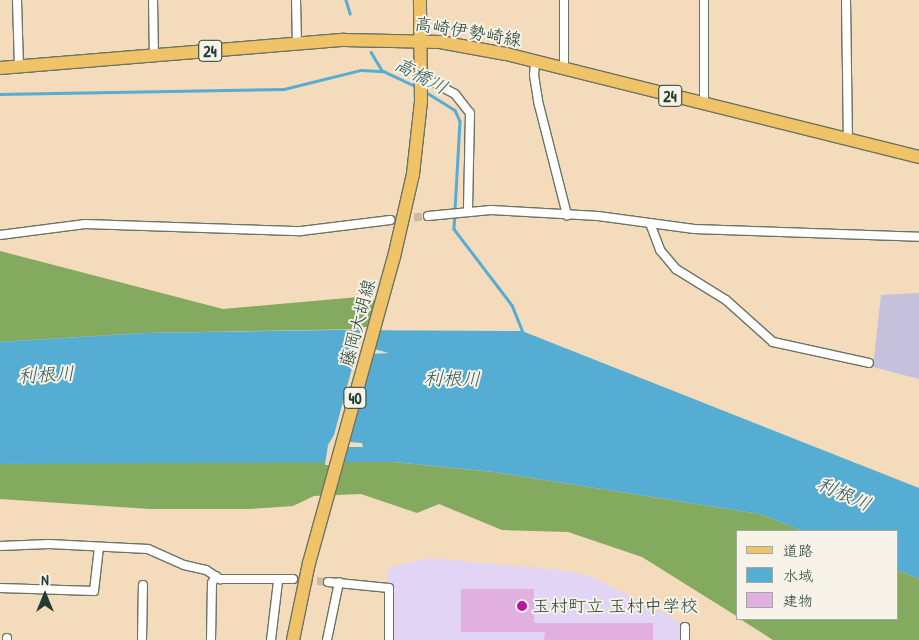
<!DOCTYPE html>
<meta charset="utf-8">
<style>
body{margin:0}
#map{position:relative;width:919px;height:640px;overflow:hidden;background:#f3dbbc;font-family:"Patrick Hand","Klee One",sans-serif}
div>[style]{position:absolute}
.built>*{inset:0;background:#e1d4f4}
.industrial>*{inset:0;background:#c5c0db}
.forest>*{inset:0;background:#84aa5f}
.water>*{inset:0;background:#56add3}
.pier>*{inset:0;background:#f3dbbc}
.stream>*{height:2.5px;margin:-1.25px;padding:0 1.25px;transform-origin:1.25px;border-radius:1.25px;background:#56add3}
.building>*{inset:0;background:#e1b0e0}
.street-tunnel>*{height:8px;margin-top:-4px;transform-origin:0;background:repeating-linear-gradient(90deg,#c9bba1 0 8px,transparent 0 12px)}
.roads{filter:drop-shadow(1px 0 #697464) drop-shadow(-1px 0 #697464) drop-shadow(0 1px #697464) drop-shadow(0 -1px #697464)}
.street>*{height:8px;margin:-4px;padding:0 4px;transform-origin:4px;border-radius:4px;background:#fff}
.primary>*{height:12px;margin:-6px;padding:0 6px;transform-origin:6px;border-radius:6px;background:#f1c369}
.dots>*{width:14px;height:14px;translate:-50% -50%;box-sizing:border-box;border:2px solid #f7f3e8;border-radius:50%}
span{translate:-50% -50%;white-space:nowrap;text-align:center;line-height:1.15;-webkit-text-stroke:4px #f7f3e8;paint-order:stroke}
.shield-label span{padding:1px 4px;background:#f7f3e8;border:1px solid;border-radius:4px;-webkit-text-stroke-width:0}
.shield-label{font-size:16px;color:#1f3d34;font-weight:700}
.street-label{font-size:18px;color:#1f3d34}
.poi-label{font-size:18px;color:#1f3d34}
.left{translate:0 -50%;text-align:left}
.water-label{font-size:19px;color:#2d595c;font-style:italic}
.legend{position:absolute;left:736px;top:530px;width:162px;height:90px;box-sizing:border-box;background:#f7f3e8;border:1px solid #a1aaa0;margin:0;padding:6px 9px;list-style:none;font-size:15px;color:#1f3d34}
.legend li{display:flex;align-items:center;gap:10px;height:25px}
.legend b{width:25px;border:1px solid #a1aaa0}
.north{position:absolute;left:20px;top:570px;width:50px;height:50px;-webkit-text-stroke:4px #f7f3e8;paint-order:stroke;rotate:0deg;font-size:14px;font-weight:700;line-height:20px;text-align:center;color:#1f3d34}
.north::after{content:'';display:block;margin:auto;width:18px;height:22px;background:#1f3d34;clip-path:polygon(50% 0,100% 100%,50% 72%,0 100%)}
</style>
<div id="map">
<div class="built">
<div style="clip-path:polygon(430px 558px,569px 571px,592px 577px,681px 622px,680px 640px,394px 640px,394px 585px,387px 583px,388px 568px)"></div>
</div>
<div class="industrial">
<div style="clip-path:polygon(919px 293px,919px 379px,873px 367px,881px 295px)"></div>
</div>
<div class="forest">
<div style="clip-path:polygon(0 251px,223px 309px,359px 297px,379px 302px,370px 329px,144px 333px,0 342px)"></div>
<div style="clip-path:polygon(97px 461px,393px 462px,493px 472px,760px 514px,803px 531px,738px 531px,738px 617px,642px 557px,568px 532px,502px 530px,439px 504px,417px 513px,361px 494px,314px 496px,293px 506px,249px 509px,150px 509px,0 499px,0 464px)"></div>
<div style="clip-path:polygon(898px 570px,919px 579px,919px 640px,773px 640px,740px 619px,898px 619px)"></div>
</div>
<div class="water">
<div style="clip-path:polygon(334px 330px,522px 331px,919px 488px,919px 579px,898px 570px,898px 531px,803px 531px,760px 514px,493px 472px,393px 462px,0 464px,0 342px,144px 333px)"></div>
</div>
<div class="pier">
<div style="clip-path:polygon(363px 327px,380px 327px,374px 349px,389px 353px,373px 354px,349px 442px,362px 443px,363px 447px,348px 447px,342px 465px,325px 465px,328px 445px,334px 435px,355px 357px,355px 345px)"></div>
</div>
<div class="stream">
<div style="left:346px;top:0;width:14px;rotate:73deg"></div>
<div style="left:371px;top:52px;width:21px;rotate:59deg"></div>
<div style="left:426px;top:92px;width:34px;rotate:32deg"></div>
<div style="left:455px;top:110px;width:12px;rotate:66deg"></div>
<div style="left:460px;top:121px;width:108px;rotate:93.2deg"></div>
<div style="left:454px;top:229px;width:96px;rotate:52.7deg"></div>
<div style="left:512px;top:305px;width:29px;rotate:68deg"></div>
<div style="left:0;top:94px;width:284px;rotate:-1deg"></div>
<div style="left:284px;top:89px;width:79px;rotate:-13.9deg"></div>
<div style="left:361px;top:70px;width:22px;rotate:3deg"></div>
<div style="left:383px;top:71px;width:38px;rotate:25deg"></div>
</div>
<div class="building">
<div style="clip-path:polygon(461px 589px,534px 589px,534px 623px,653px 623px,653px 640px,544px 640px,545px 632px,461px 632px)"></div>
</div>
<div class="street-tunnel">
<div style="left:390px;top:220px;width:38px;rotate:-6deg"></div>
<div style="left:293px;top:579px;width:35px;rotate:5deg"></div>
</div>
<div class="roads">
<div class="street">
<div style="left:17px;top:0;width:66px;rotate:88.3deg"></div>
<div style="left:153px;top:0;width:56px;rotate:89deg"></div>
<div style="left:296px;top:0;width:43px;rotate:88.7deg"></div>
<div style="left:564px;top:0;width:70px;rotate:90deg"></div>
<div style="left:704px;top:0;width:104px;rotate:90deg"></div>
<div style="left:846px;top:0;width:140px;rotate:89.2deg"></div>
<div style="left:535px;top:62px;width:13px;rotate:94deg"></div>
<div style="left:534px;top:75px;width:30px;rotate:81deg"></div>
<div style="left:539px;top:105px;width:114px;rotate:75.7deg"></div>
<div style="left:421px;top:76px;width:38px;rotate:28deg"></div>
<div style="left:455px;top:94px;width:24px;rotate:52deg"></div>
<div style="left:470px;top:113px;width:99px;rotate:91.2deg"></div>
<div style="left:428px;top:216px;width:63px;rotate:-5.4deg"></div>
<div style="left:491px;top:210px;width:107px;rotate:3.2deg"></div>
<div style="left:598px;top:216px;width:97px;rotate:7.7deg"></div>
<div style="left:694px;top:229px;width:225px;rotate:2deg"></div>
<div style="left:651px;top:226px;width:26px;rotate:69deg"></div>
<div style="left:660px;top:250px;width:25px;rotate:50deg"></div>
<div style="left:676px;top:269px;width:59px;rotate:31.8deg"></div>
<div style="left:726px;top:300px;width:63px;rotate:41.8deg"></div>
<div style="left:773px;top:342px;width:98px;rotate:12.3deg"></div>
<div style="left:0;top:235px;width:86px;rotate:-7.4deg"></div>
<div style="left:85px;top:224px;width:216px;rotate:1.9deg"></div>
<div style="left:301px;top:231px;width:90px;rotate:-7deg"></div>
<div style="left:0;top:546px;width:49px;rotate:-2.3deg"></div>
<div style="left:49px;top:544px;width:99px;rotate:2.9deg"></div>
<div style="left:148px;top:549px;width:39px;rotate:24deg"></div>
<div style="left:184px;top:565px;width:23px;rotate:13deg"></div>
<div style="left:206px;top:570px;width:17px;rotate:33deg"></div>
<div style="left:220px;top:579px;width:73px"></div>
<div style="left:328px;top:582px;width:61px;rotate:5.6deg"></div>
<div style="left:389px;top:588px;width:52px;rotate:90deg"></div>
<div style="left:0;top:588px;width:94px;rotate:1.8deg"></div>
<div style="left:94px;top:591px;width:44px;rotate:-83.5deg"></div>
<div style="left:7px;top:640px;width:2px;rotate:-90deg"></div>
<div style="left:142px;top:640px;width:55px;rotate:-89deg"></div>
<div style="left:211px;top:640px;width:57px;rotate:-89deg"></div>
<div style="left:212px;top:583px;width:8px;rotate:-60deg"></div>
<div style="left:271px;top:640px;width:59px;rotate:-83.2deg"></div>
<div style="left:327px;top:640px;width:59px;rotate:-78.3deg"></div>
<div style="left:685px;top:640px;width:13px;rotate:-90deg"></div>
</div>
<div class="primary">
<div style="left:0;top:68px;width:345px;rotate:-4.7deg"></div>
<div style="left:344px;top:40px;width:96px;rotate:1.2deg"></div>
<div style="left:440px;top:42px;width:67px;rotate:10.3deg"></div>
<div style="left:506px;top:54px;width:426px;rotate:14deg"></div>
<div style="left:293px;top:640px;width:79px;rotate:-78.3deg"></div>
<div style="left:309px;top:563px;width:318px;rotate:-74.5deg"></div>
<div style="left:394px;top:257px;width:85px;rotate:-77.1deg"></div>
<div style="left:413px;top:174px;width:73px;rotate:-83.7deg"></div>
<div style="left:421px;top:101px;width:101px;rotate:-90.6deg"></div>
</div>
</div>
<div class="dots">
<div style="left:522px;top:606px;background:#b5179e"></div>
</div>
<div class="shield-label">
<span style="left:210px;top:51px">24</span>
<span style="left:670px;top:96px">24</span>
<span style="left:355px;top:398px">40</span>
</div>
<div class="street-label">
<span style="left:468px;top:32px;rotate:9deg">高崎伊勢崎線</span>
<span style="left:358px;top:323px;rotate:-75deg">藤岡大胡線</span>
</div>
<div class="poi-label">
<span class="left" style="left:532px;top:606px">玉村町立 玉村中学校</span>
</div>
<div class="water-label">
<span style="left:421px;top:76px;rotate:28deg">高橋川</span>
<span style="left:46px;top:375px;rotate:-3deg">利根川</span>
<span style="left:452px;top:379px;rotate:1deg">利根川</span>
<span style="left:844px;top:494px;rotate:24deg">利根川</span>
</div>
<ul class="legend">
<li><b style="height:6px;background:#f1c369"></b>道路</li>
<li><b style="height:14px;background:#56add3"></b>水域</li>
<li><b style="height:14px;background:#e1b0e0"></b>建物</li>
</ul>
<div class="north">N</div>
</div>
